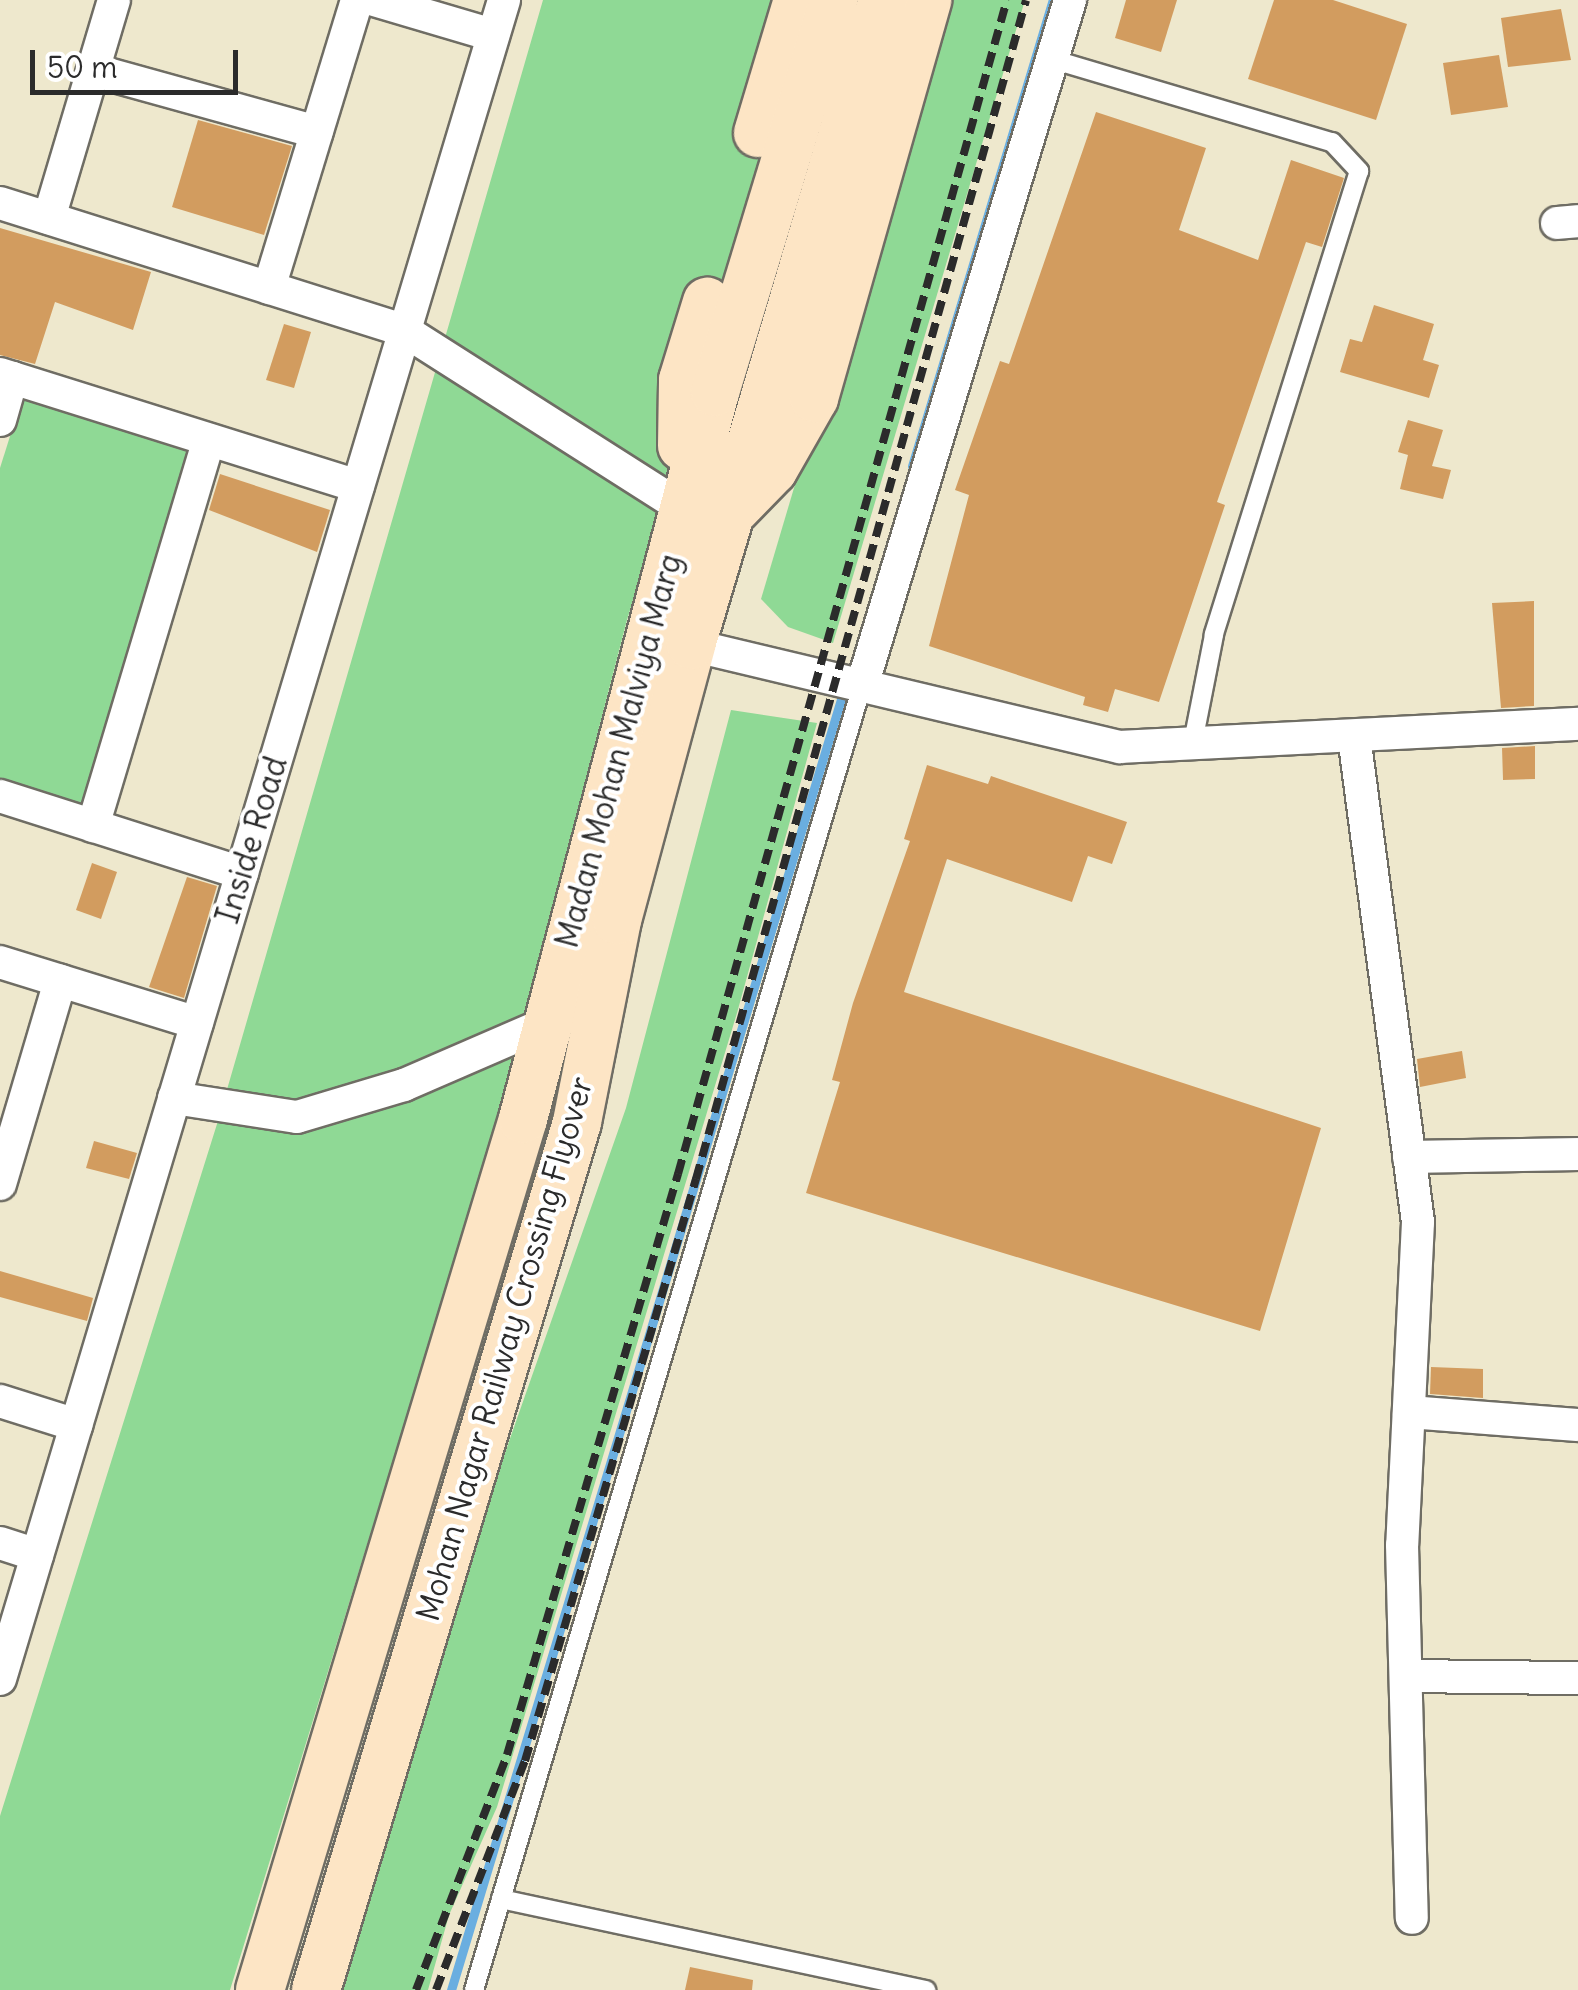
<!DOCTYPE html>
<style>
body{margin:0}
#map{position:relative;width:1578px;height:1990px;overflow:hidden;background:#eee8cd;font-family:Delius,sans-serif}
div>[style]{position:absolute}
.green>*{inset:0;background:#8fd995}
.stream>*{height:9px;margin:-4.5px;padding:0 4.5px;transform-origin:4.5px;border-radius:4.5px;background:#6aaee0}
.building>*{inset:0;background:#d29c5f}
.roads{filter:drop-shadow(2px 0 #6f6d64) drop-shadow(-2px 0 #6f6d64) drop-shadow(0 2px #6f6d64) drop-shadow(0 -2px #6f6d64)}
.lane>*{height:18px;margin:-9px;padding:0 9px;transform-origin:9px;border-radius:9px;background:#fff}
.street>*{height:32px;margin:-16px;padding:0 16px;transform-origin:16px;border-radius:16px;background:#fff}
.secondary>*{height:48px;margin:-24px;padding:0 24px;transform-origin:24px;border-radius:24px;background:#fde5c5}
.rail>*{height:8px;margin-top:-4px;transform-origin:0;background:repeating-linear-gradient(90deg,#2b2b2b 0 15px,transparent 0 23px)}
span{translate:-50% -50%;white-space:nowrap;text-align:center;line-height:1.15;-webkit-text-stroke:8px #fff;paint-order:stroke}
.street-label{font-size:32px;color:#2b2b2b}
.scale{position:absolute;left:30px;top:50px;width:208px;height:45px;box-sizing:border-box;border:5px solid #2b2b2b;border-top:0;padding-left:12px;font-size:30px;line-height:35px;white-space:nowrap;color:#2b2b2b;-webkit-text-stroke:8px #fff;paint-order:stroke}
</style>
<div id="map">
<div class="green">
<div style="clip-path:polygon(543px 0,814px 0,627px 620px,495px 1129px,230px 1990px,0 1990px,0 1816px,217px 1124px)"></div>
<div style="clip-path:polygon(939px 0,1025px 0,833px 643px,788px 627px,761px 599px)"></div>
<div style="clip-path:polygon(23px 395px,196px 447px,84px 809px,0 784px,0 468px)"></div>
<div style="clip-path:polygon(731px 710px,817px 723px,737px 1013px,497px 1807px,449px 1915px,428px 1990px,337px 1990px,439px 1641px,626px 1108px)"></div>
</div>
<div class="stream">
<div style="left:912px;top:466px;width:487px;rotate:-73.2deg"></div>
<div style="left:451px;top:1990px;width:1362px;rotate:-73.19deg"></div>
</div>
<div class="building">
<div style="clip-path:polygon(1126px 0,1177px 0,1161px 52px,1115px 38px)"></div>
<div style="clip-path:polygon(1274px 0,1333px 0,1407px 24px,1376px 120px,1248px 79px)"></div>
<div style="clip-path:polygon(1561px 9px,1571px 60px,1508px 67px,1501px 18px)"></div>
<div style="clip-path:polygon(1499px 55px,1508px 107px,1451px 115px,1443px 63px)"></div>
<div style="clip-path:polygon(1096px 112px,1206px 148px,1179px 230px,1258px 260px,1291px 160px,1344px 178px,1322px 247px,1306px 242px,1217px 502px,1225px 505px,1159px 702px,1115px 689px,1108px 712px,1083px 705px,1085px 697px,929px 646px,969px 495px,955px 490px,1000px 361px,1009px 364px)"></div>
<div style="clip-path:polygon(198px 120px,292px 146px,264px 235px,172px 207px)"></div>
<div style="clip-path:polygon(0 228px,151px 272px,133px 330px,55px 302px,35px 364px,0 355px)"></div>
<div style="clip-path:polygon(1374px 305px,1434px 324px,1423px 360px,1439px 365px,1429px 398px,1340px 372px,1350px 339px,1362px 342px)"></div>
<div style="clip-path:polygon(284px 324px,311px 332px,294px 388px,266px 380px)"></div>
<div style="clip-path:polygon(1408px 420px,1443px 430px,1432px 466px,1451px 470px,1443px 499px,1400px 489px,1408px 455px,1398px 452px)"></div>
<div style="clip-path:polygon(220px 474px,330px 510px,317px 552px,209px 510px)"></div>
<div style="clip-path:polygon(1534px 601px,1534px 706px,1501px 708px,1492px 603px)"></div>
<div style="clip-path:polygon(1535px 746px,1535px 779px,1503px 780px,1502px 748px)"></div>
<div style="clip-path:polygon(927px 765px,988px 784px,991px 776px,1127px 822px,1112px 864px,1088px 856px,1072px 902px,947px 859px,904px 992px,1321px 1128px,1260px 1331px,806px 1193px,840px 1082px,832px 1080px,853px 1003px,910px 841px,904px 839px)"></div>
<div style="clip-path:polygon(92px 863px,117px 872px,101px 919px,76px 910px)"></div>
<div style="clip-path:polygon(187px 877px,217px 886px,184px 998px,149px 987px)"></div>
<div style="clip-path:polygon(1462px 1051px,1466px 1078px,1420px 1087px,1417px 1059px)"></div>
<div style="clip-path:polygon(94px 1141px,137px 1153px,129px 1179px,86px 1168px)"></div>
<div style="clip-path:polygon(0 1271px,93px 1298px,87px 1321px,0 1297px)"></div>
<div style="clip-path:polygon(1431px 1367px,1483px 1369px,1483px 1398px,1430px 1394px)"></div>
<div style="clip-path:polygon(690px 1967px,753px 1980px,752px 1990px,685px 1990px)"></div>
</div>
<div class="roads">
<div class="lane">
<div style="left:1051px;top:59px;width:293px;rotate:16.5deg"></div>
<div style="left:1332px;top:142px;width:40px;rotate:47deg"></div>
<div style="left:1359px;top:171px;width:486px;rotate:107.4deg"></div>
<div style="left:1214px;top:635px;width:114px;rotate:101.1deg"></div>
<div style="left:501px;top:1899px;width:435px;rotate:12.1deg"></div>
<div style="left:474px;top:1990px;width:1360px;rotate:-73.43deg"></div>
</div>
<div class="street">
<div style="left:374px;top:0;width:124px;rotate:16.4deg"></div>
<div style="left:93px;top:70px;width:232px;rotate:15.5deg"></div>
<div style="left:0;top:203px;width:425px;rotate:17.5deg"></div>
<div style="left:405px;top:331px;width:330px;rotate:32.5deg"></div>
<div style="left:49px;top:218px;width:227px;rotate:-73.4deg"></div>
<div style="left:1557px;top:223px;width:21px;rotate:-5deg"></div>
<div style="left:269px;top:288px;width:301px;rotate:-73deg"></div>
<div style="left:0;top:374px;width:375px;rotate:17.4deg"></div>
<div style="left:0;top:420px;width:44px;rotate:-74.1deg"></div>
<div style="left:691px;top:645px;width:441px;rotate:13.4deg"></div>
<div style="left:1120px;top:747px;width:459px;rotate:-2.9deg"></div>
<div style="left:862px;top:686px;width:717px;rotate:-73.13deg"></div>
<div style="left:1354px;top:736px;width:490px;rotate:82.5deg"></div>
<div style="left:1418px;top:1222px;width:323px;rotate:92.8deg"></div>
<div style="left:1402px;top:1545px;width:373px;rotate:88.5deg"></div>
<div style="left:0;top:796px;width:254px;rotate:17.7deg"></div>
<div style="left:93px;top:826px;width:403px;rotate:-73.3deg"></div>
<div style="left:0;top:962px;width:206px;rotate:17.2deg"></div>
<div style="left:174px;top:1098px;width:124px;rotate:8.8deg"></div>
<div style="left:297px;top:1117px;width:112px;rotate:-16.7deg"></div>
<div style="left:404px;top:1085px;width:156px;rotate:-23.4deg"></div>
<div style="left:1409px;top:1157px;width:169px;rotate:-1deg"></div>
<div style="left:0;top:1184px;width:212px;rotate:-73.5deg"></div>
<div style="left:0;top:1401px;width:80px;rotate:17.5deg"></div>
<div style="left:1409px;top:1412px;width:169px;rotate:4.4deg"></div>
<div style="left:0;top:1543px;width:39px;rotate:18deg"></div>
<div style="left:1406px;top:1676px;width:172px;rotate:0.7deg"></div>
<div style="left:0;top:1679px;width:1753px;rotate:-73.29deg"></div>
</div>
<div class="secondary">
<div style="left:758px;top:133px;width:139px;rotate:-73.3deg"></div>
<div style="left:682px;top:446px;width:66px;rotate:-89.1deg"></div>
<div style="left:683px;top:380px;width:82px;rotate:-72.9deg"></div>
<div style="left:735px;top:509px;width:54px;rotate:-45.7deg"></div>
<div style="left:773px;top:470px;width:83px;rotate:-60.3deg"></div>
<div style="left:814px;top:398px;width:414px;rotate:-74.1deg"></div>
<div style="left:260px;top:1990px;width:910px;rotate:-73.2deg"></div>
<div style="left:523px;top:1119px;width:752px;rotate:-75.21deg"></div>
<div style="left:715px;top:392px;width:410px;rotate:-73.1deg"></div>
<div style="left:316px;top:1990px;width:906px;rotate:-73.26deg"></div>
<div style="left:577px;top:1122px;width:206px;rotate:-78.8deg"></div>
<div style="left:617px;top:920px;width:285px;rotate:-74.9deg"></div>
<div style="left:691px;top:645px;width:673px;rotate:-73.42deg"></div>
</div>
</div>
<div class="rail">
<div style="left:416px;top:1990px;width:252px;rotate:-68.8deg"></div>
<div style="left:507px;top:1755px;width:606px;rotate:-73.6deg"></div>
<div style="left:678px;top:1174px;width:1219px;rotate:-74.35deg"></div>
<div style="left:436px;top:1990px;width:246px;rotate:-68.8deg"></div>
<div style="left:525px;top:1761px;width:607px;rotate:-73.63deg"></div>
<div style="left:696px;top:1179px;width:1224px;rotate:-74.36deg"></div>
</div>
<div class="street-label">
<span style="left:619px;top:751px;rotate:-75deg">Madan Mohan Malviya Marg</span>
<span style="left:252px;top:840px;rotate:-73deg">Inside Road</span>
<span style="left:505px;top:1349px;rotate:-74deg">Mohan Nagar Railway Crossing Flyover</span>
</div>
<div class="scale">50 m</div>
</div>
